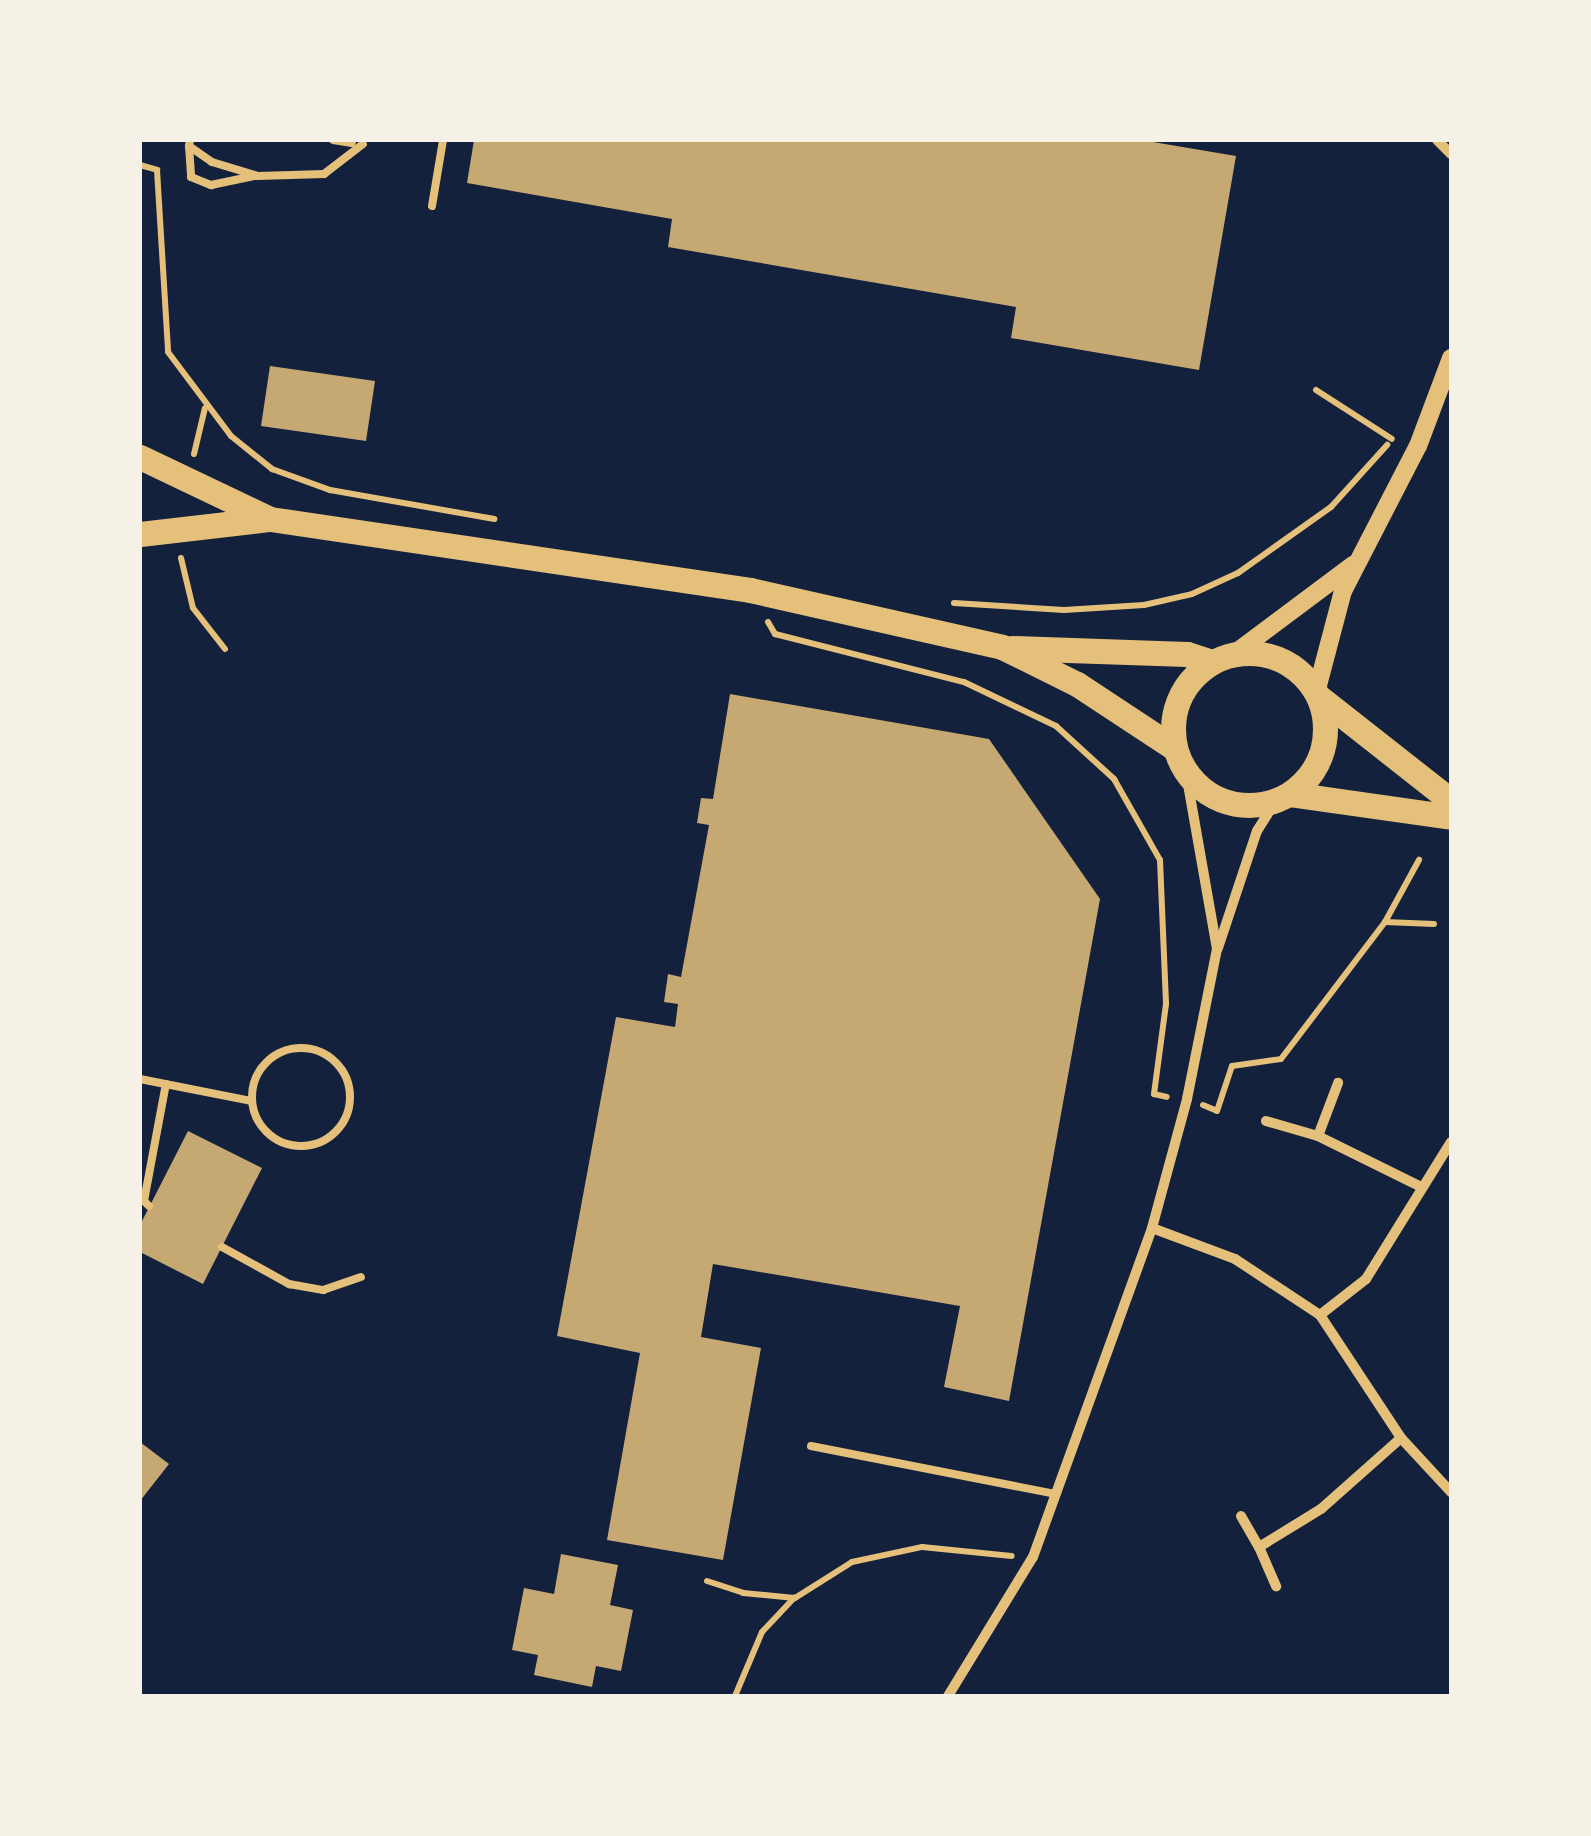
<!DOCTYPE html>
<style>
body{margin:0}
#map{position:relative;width:1591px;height:1836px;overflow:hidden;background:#14213d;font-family:"Golos Text",sans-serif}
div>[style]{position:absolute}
.building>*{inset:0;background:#c6a872}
.path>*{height:6px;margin:-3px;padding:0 3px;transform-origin:3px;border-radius:3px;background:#e5c07b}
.service>*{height:8px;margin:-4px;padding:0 4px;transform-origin:4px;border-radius:4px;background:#e5c07b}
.service>.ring{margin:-4px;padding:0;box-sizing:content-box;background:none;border:8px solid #e5c07b;border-radius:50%}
.minor>*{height:10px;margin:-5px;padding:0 5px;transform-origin:5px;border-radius:5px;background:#e5c07b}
.tertiary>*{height:18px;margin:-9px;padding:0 9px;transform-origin:9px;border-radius:9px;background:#e5c07b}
.primary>*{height:25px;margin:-12.5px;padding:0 12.5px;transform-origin:12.5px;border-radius:12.5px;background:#e5c07b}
.primary>.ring{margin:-12.5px;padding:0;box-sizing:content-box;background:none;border:25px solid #e5c07b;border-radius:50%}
span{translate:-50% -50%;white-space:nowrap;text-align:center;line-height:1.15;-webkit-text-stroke:9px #f6f1e7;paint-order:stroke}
.frame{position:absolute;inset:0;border:142px solid #f6f1e7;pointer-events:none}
</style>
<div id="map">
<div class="building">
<div style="clip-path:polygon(474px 140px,1141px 140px,1236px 156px,1199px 370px,1011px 338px,1016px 307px,668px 247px,672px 219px,467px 183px)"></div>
<div style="clip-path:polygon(270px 366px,375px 381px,366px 441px,261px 426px)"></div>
<div style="clip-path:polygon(730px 694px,989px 739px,1100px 899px,1009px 1401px,944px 1387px,960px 1306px,713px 1264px,701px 1337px,761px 1348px,723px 1560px,607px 1540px,640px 1353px,557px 1336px,616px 1017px,675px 1027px,678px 1004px,664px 1002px,668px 974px,681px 977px,709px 825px,697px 823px,701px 798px,713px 799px)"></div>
<div style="clip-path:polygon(188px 1131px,262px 1168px,203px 1284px,140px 1252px,140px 1225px)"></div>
<div style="clip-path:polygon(140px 1442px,169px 1464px,140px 1501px)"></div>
<div style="clip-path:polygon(561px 1554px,618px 1565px,610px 1605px,633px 1610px,621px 1671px,596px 1666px,592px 1687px,534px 1675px,538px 1655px,512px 1650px,524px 1588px,554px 1594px)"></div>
</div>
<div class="path">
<div style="left:140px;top:165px;width:18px;rotate:16deg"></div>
<div style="left:157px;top:170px;width:182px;rotate:86.5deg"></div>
<div style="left:168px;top:352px;width:105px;rotate:53.1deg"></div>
<div style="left:231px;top:436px;width:53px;rotate:38.8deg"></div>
<div style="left:272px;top:469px;width:62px;rotate:19.9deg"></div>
<div style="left:330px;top:490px;width:167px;rotate:10deg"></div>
<div style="left:1316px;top:390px;width:90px;rotate:32.8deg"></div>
<div style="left:194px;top:454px;width:47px;rotate:-76.6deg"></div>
<div style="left:181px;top:558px;width:51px;rotate:76.5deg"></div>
<div style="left:193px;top:608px;width:52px;rotate:52deg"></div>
<div style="left:954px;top:603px;width:110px;rotate:3.6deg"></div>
<div style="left:1064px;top:610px;width:80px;rotate:-3.6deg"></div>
<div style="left:1144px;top:605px;width:49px;rotate:-12.9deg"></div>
<div style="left:1192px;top:594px;width:51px;rotate:-24.5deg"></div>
<div style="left:1238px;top:573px;width:114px;rotate:-35.4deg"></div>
<div style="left:1331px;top:507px;width:84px;rotate:-47.9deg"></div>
<div style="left:768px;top:622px;width:14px;rotate:60deg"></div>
<div style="left:775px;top:634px;width:195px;rotate:14.3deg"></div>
<div style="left:964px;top:682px;width:102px;rotate:25.6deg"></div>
<div style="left:1056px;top:726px;width:79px;rotate:42.4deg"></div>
<div style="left:1114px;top:779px;width:93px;rotate:60.4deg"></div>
<div style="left:1160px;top:860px;width:144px;rotate:87.6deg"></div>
<div style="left:1166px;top:1004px;width:91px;rotate:97.6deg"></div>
<div style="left:1154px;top:1094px;width:13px;rotate:13deg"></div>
<div style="left:1385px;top:922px;width:49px;rotate:2.3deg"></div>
<div style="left:1203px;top:1105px;width:15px;rotate:23deg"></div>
<div style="left:1217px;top:1111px;width:47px;rotate:-71.6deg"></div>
<div style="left:1232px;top:1066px;width:49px;rotate:-8.1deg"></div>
<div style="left:1281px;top:1059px;width:172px;rotate:-52.8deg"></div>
<div style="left:1385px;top:922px;width:71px;rotate:-61.3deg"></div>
<div style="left:707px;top:1581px;width:38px;rotate:18deg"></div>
<div style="left:743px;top:1593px;width:52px;rotate:5.5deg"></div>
<div style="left:795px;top:1598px;width:67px;rotate:-32.3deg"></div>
<div style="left:852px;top:1562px;width:72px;rotate:-12.1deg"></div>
<div style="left:922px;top:1547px;width:90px;rotate:5.7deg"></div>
<div style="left:735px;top:1696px;width:69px;rotate:-67.1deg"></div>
<div style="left:762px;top:1632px;width:47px;rotate:-46.7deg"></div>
</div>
<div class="service">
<div style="left:190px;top:140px;width:6px;rotate:99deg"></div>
<div style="left:189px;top:146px;width:28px;rotate:35deg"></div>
<div style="left:212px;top:162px;width:48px;rotate:16.9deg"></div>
<div style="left:258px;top:176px;width:66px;rotate:-1.7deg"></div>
<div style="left:324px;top:174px;width:49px;rotate:-37.6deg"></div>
<div style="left:333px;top:140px;width:19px;rotate:9deg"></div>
<div style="left:189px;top:146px;width:31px;rotate:86deg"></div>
<div style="left:191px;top:177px;width:22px;rotate:22deg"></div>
<div style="left:211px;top:185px;width:44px;rotate:-11.8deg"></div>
<div style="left:432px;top:206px;width:67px;rotate:-80.5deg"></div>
<div class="ring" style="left:252px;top:1048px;width:90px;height:90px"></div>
<div style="left:140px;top:1079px;width:113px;rotate:11.2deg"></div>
<div style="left:149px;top:1206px;width:7px;rotate:-135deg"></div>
<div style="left:144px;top:1201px;width:119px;rotate:-79.4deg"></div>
<div style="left:222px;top:1247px;width:77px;rotate:28.9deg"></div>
<div style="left:289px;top:1284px;width:35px;rotate:10deg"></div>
<div style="left:323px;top:1290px;width:40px;rotate:-18.9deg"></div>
<div style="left:811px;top:1446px;width:250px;rotate:11.1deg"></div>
</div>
<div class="minor">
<div style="left:1437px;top:140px;width:20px;rotate:45deg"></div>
<div style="left:1218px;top:948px;width:123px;rotate:-71.6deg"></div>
<div style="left:1257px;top:831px;width:36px;rotate:-58deg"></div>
<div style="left:1266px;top:1121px;width:54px;rotate:16.1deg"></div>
<div style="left:1318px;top:1136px;width:113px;rotate:26.3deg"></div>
<div style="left:1318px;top:1136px;width:57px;rotate:-69.3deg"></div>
<div style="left:1152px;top:1228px;width:89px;rotate:20.5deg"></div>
<div style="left:1235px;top:1259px;width:102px;rotate:33.4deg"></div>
<div style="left:1320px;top:1315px;width:147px;rotate:56.6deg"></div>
<div style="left:1401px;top:1438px;width:74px;rotate:47.2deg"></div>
<div style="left:1320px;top:1315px;width:58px;rotate:-38deg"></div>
<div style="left:1366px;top:1279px;width:161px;rotate:-58.2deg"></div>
<div style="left:1241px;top:1516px;width:36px;rotate:60deg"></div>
<div style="left:1259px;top:1547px;width:73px;rotate:-31.5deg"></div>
<div style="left:1321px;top:1509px;width:107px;rotate:-41.6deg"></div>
<div style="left:1259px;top:1547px;width:43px;rotate:66.4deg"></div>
<div style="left:948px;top:1696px;width:163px;rotate:-58.6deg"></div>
<div style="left:1033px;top:1557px;width:350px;rotate:-70.1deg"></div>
<div style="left:1152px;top:1228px;width:134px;rotate:-74.8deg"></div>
<div style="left:1187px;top:1099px;width:153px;rotate:-78.7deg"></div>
<div style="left:1217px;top:949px;width:179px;rotate:-100deg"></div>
</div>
<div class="tertiary">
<div style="left:1234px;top:654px;width:149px;rotate:-36.8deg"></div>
<div style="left:1316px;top:693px;width:106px;rotate:-75.2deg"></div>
<div style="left:1343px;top:591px;width:163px;rotate:-62.7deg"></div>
<div style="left:1418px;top:446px;width:94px;rotate:-69.4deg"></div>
</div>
<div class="primary">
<div style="left:140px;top:457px;width:140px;rotate:25.5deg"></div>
<div style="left:140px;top:534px;width:131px;rotate:-6.6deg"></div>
<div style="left:270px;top:519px;width:485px;rotate:8.4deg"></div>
<div style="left:750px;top:590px;width:258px;rotate:12.7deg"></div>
<div style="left:1002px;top:647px;width:84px;rotate:26.3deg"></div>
<div style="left:1077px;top:684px;width:116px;rotate:33.4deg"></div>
<div style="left:1012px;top:648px;width:175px;rotate:2deg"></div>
<div style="left:1187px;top:654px;width:25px;rotate:18deg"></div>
<div class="ring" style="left:1173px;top:653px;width:127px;height:127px"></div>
<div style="left:1319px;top:697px;width:168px;rotate:38.2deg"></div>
<div style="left:1290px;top:794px;width:163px;rotate:8.1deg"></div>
</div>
<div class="frame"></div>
</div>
